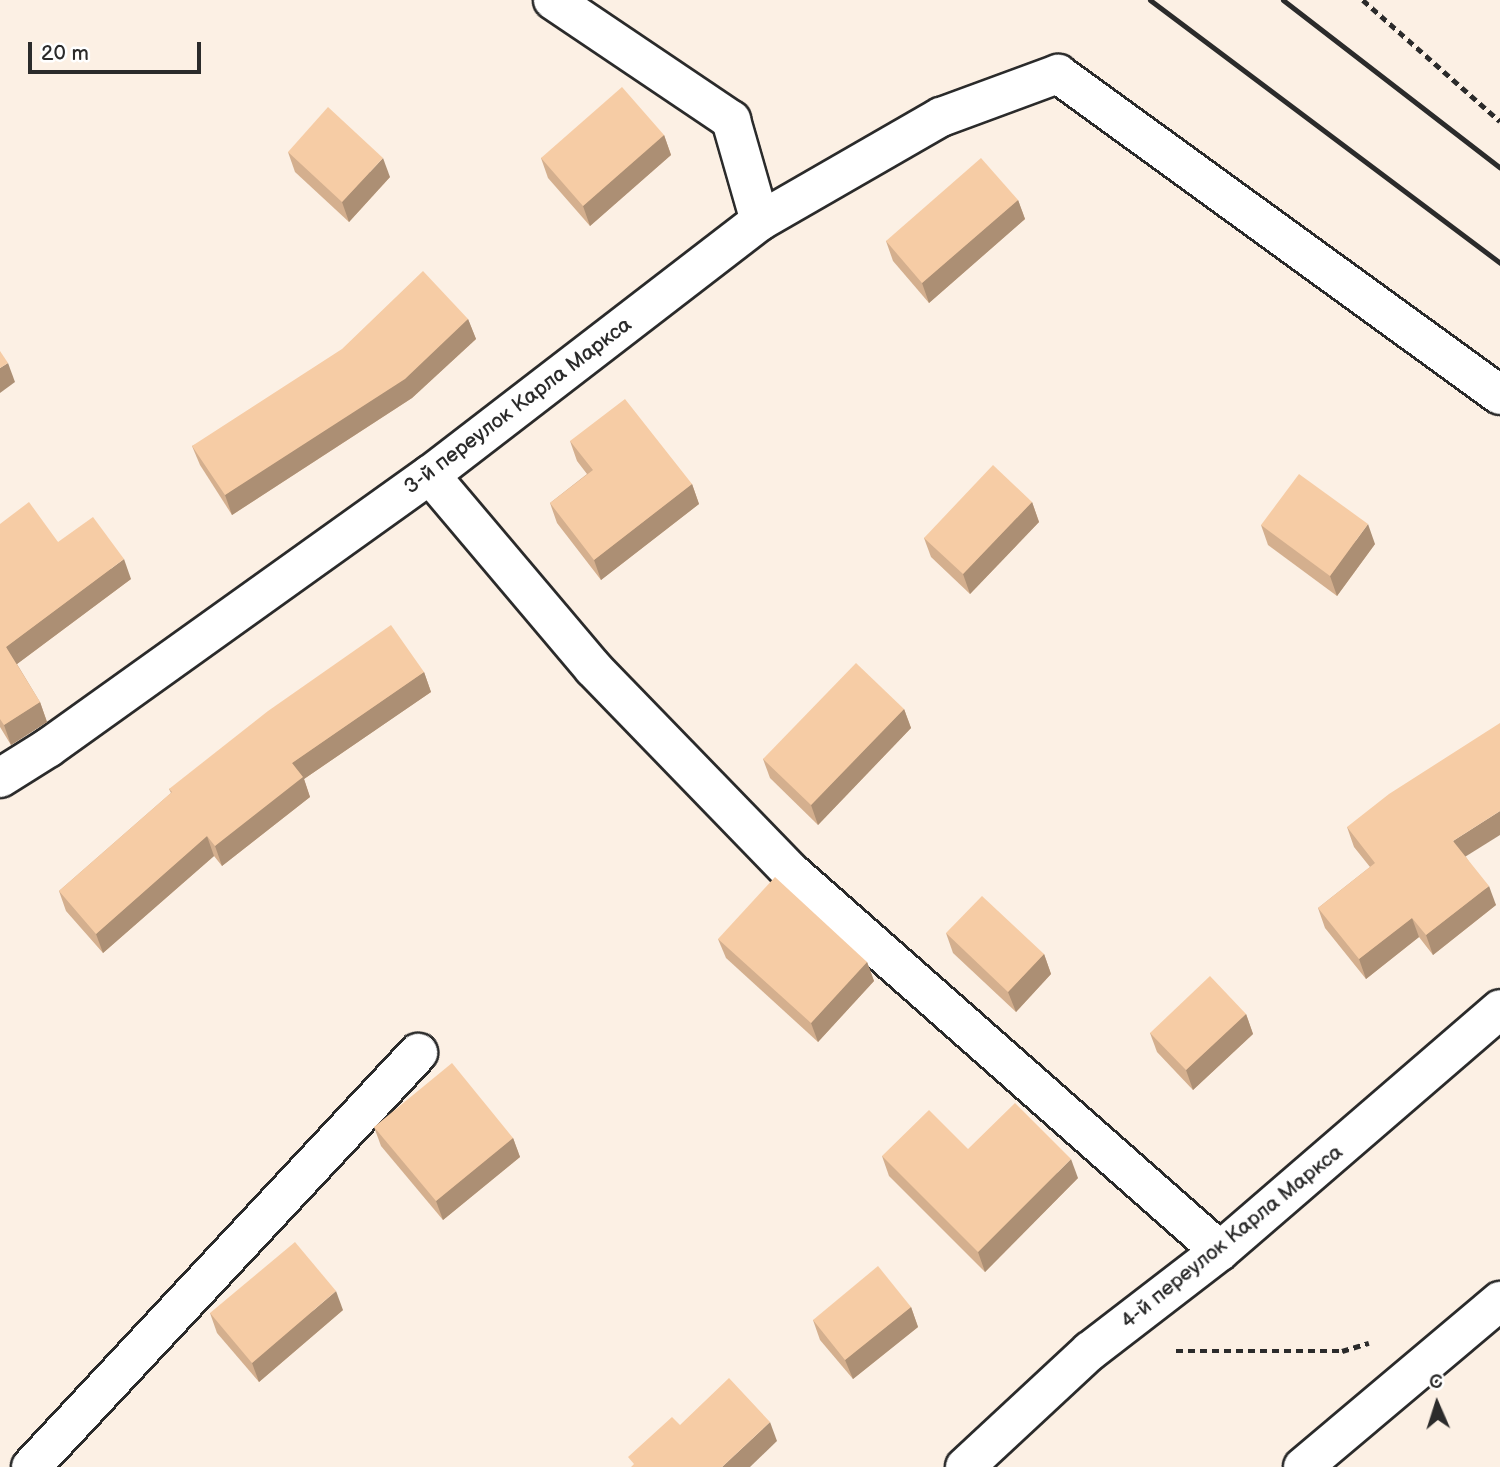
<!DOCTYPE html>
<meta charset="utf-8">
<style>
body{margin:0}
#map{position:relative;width:1500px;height:1467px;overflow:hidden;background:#fcf0e4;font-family:"Balsamiq Sans",sans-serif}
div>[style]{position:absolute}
.path>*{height:4.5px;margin-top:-2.25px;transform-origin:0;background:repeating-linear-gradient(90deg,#2b2b2b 0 7px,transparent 0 12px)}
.roads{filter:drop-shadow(2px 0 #2b2b2b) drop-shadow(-2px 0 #2b2b2b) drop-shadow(0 2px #2b2b2b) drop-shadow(0 -2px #2b2b2b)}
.minor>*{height:38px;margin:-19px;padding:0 19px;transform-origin:19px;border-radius:19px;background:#fff}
.rail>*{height:5px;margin:-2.5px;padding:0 2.5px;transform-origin:2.5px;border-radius:2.5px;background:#2b2b2b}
.wall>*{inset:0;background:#d4af8e}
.shaded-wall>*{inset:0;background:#ac8f74}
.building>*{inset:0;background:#f6cca5}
span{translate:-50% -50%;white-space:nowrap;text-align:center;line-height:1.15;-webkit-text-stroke:7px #fff;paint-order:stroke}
.street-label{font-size:21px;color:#2b2b2b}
.north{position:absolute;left:1402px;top:1369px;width:70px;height:70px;-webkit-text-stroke:5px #fff;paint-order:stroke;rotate:357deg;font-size:19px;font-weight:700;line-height:28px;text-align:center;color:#2b2b2b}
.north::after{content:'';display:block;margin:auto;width:24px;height:32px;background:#2b2b2b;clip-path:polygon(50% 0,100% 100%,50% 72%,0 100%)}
.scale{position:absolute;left:28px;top:42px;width:173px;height:32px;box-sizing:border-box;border:4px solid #2b2b2b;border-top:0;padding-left:9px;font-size:21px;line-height:24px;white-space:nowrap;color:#2b2b2b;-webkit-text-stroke:5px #fff;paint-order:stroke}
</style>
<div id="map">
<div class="path">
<div style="left:1363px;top:0;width:183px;rotate:41.5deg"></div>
<div style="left:1176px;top:1351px;width:166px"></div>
<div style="left:1342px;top:1351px;width:28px;rotate:-17deg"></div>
</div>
<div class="roads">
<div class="minor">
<div style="left:553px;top:0;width:215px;rotate:34deg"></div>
<div style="left:731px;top:120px;width:105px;rotate:74deg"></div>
<div style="left:430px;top:475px;width:253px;rotate:49.8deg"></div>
<div style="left:593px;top:668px;width:286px;rotate:45.9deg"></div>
<div style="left:792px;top:873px;width:571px;rotate:41.45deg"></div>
<div style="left:0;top:778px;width:57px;rotate:-32deg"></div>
<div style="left:48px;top:748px;width:470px;rotate:-35.6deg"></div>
<div style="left:430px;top:475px;width:416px;rotate:-37.6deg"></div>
<div style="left:760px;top:221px;width:209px;rotate:-29.9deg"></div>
<div style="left:941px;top:117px;width:125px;rotate:-20.2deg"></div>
<div style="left:1058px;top:74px;width:546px;rotate:35.99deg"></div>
<div style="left:31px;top:1467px;width:567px;rotate:-46.93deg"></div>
<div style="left:965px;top:1467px;width:171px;rotate:-42.9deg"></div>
<div style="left:1090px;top:1351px;width:164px;rotate:-37.6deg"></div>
<div style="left:1220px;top:1251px;width:370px;rotate:-40.8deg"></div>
<div style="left:1303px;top:1467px;width:258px;rotate:-40.1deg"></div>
</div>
</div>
<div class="rail">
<div style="left:1150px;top:0;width:438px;rotate:36.9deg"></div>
<div style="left:1283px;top:0;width:274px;rotate:37.7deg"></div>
</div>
<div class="wall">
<div style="clip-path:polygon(664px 135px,671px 155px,590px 226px,548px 178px,541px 158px)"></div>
<div style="clip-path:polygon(288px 152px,390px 177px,349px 222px,295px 172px)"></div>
<div style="clip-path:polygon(1018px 200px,1025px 219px,929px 303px,893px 261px,886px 241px)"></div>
<div style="clip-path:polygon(468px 319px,476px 339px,412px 398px,232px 515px,200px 465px,192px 446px)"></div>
<div style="clip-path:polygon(570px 441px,692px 484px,699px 504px,601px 580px,557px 523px,550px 503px,587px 474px,577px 461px)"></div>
<div style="clip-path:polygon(1032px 502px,1039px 522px,970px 594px,931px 557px,924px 538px)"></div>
<div style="clip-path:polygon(0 524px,58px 542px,131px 579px,17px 664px,40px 702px,47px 722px,11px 745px,0 727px)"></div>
<div style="clip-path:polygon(1261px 525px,1375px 544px,1337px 596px,1268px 545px)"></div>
<div style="clip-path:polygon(424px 672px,431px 692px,304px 779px,310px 797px,222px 866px,214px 856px,103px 953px,66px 911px,59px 891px,171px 793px,169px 789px)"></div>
<div style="clip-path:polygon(904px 709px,911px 728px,818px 825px,770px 778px,763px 759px)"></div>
<div style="clip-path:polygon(1347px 827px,1466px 857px,1496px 905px,1433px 955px,1419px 937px,1366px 979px,1325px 928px,1318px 908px,1370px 867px,1354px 847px)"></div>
<div style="clip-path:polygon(946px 933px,1044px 954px,1051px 974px,1016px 1012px,953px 953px)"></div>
<div style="clip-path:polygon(718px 939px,867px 962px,874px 981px,818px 1042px,726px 958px)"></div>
<div style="clip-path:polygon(1246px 1014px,1253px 1034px,1193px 1090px,1157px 1052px,1150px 1033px)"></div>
<div style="clip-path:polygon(374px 1127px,513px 1138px,520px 1157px,443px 1220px,381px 1146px)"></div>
<div style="clip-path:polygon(968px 1149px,1078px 1178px,985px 1272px,889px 1176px,882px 1156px)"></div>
<div style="clip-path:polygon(911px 1307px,918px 1327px,853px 1379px,820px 1340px,813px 1320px)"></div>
<div style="clip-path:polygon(343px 1310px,259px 1382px,217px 1333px,210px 1313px)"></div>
</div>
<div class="shaded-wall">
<div style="clip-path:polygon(664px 135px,671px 155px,590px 226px,583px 206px)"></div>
<div style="clip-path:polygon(383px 158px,390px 177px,349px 222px,342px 202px)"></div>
<div style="clip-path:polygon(1018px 200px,1025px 219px,929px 303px,922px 283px)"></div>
<div style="clip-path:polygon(468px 319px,476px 339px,412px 398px,232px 515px,225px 495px)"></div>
<div style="clip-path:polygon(8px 363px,15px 382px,0 393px,0 368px)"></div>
<div style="clip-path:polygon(692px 484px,699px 504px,601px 580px,594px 560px)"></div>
<div style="clip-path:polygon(1032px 502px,1039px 522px,970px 594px,963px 574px)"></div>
<div style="clip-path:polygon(1368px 524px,1375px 544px,1337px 596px,1330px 576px)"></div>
<div style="clip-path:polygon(124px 559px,131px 579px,13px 667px,6px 647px)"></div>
<div style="clip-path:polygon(424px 672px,431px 692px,304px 779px,310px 797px,222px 866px,215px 846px,292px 763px)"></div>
<div style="clip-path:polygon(40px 702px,47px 722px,11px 745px,4px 725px)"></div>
<div style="clip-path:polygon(904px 709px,911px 728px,818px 825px,811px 805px)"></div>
<div style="clip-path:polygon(1500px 811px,1500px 835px,1460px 860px,1453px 841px)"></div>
<div style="clip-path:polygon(207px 836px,214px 856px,103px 953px,96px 934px)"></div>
<div style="clip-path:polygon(1489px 886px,1496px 905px,1433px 955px,1426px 935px)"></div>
<div style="clip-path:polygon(1412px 918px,1419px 937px,1366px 979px,1359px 959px)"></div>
<div style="clip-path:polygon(1044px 954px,1051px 974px,1016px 1012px,1008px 992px)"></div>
<div style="clip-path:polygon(867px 962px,874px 981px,818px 1042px,811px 1023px)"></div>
<div style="clip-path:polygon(1246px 1014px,1253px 1034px,1193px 1090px,1186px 1070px)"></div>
<div style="clip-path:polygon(513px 1138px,520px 1157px,443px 1220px,436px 1201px)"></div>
<div style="clip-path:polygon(1071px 1159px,1078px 1178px,985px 1272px,978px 1252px)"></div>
<div style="clip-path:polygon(336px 1291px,343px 1310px,259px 1382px,252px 1363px)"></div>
<div style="clip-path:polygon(911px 1307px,918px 1327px,853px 1379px,845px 1360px)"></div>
<div style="clip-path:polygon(770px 1422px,777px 1441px,750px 1467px,722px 1467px)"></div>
</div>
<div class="building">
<div style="clip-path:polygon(622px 87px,664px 135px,583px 206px,541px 158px)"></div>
<div style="clip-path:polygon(328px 107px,383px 158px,342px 202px,288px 152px)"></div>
<div style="clip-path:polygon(981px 158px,1018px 200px,922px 283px,886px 241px)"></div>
<div style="clip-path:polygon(423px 271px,468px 319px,405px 379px,225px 495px,192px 446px,342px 349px)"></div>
<div style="clip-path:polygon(0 351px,8px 363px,0 368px)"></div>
<div style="clip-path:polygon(625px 399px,692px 484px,594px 560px,550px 503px,593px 470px,570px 441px)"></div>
<div style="clip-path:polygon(993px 465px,1032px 502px,963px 574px,924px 538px)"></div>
<div style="clip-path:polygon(1299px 474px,1368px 524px,1330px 576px,1261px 525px)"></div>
<div style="clip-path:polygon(29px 502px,58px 542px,93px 517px,124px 559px,6px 647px,40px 702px,4px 725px,0 719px,0 524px)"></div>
<div style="clip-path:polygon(391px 625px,424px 672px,292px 763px,303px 777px,215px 846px,207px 836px,96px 934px,59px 891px,172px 792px,169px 789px,268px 711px)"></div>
<div style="clip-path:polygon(856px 663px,904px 709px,811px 805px,763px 759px)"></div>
<div style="clip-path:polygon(1500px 723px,1500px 811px,1453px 841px,1489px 886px,1426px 935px,1412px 918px,1359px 959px,1318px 908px,1375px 863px,1347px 827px,1389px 794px)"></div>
<div style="clip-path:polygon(775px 877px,867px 962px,811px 1023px,718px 939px)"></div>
<div style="clip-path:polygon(982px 896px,1044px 954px,1008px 992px,946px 933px)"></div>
<div style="clip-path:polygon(1210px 976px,1246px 1014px,1186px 1070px,1150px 1033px)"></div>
<div style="clip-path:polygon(452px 1063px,513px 1138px,436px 1201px,374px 1127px)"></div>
<div style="clip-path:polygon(1015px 1103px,1071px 1159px,978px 1252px,882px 1156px,929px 1110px,968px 1149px)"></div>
<div style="clip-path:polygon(295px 1242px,336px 1291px,252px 1363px,210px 1313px)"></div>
<div style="clip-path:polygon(878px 1266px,911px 1307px,845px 1360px,813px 1320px)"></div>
<div style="clip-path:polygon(729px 1378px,770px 1422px,722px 1467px,631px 1467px,634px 1464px,628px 1457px,672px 1417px,680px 1425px)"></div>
</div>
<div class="street-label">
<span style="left:518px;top:406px;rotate:-37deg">3-й переулок Карла Маркса</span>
<span style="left:1232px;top:1237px;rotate:-39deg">4-й переулок Карла Маркса</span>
</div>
<div class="north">С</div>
<div class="scale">20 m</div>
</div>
